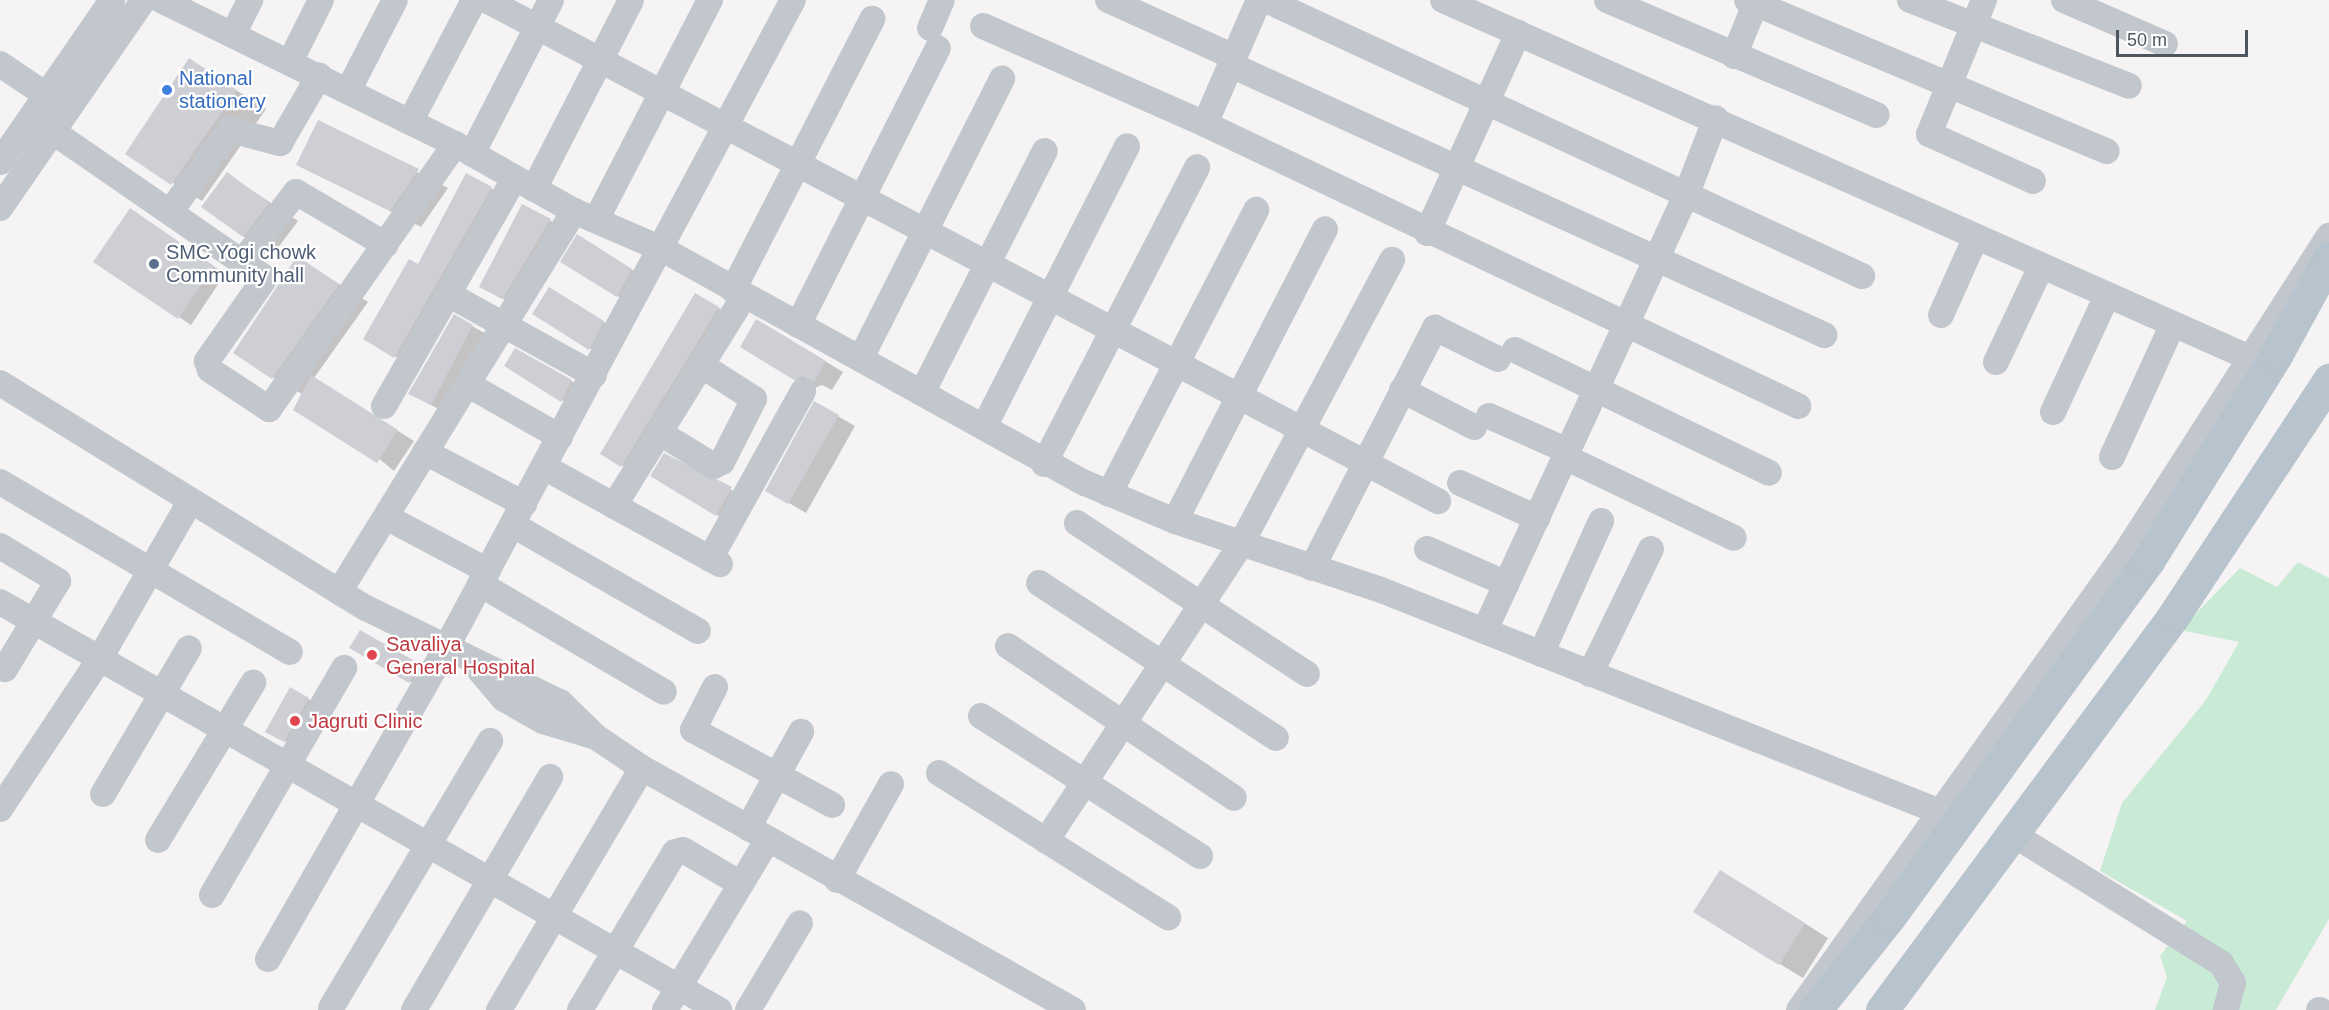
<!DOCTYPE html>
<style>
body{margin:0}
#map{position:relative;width:2329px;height:1010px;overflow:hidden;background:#f5f3f3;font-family:Helvetica,sans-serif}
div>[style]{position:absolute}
.green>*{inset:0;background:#c9ebd5}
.shadow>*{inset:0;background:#0003}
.building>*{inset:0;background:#cecfd4}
.minor>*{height:26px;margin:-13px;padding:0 13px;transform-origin:13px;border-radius:13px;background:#c1c7cd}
.major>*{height:33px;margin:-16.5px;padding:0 16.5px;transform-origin:16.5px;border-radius:16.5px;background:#b7c3cd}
.dots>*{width:16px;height:16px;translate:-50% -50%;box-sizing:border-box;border:3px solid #fff;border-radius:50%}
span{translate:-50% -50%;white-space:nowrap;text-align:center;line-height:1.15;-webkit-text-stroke:4.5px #fff;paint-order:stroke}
.shop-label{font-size:20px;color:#366cbe}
.left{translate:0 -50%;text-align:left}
.service-label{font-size:20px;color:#4e5e75}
.health-label{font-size:20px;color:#be3a42}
.scale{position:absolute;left:2116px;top:30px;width:132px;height:27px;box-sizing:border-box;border:3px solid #4d565e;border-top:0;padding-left:8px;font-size:18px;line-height:21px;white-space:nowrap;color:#4d565e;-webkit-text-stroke:4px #fff;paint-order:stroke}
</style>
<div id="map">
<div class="green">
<div style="clip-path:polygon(2298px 562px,2329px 578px,2329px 919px,2276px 1010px,2155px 1010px,2167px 977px,2160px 956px,2187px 921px,2100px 871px,2122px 803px,2206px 700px,2239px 642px,2180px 630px,2240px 568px,2277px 587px)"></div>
</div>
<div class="shadow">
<div style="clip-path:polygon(189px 60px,266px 109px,202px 201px,127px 154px)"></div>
<div style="clip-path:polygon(319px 122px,448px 188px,421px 227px,298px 164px)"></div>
<div style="clip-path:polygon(227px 174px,298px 221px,274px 253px,243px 236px)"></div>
<div style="clip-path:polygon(467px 175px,508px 198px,412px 366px,365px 339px,419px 266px)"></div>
<div style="clip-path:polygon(523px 206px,567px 230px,520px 308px,498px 296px)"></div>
<div style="clip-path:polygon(142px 217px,225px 274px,191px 325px,96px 261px)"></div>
<div style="clip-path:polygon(595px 246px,648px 280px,634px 306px,562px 262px)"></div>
<div style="clip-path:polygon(297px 258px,368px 302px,314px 378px,414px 441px,394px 471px,300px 393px,273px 377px)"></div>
<div style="clip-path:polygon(696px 295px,736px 318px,638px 475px,602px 453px)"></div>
<div style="clip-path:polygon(567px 299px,620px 332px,606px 358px,590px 348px)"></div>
<div style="clip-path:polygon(454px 316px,490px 336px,449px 414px,427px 403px)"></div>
<div style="clip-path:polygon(774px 330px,843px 372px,832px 390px,822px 385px,812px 389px,794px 379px)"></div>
<div style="clip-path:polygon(515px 350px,589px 391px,578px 410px,562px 400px)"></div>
<div style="clip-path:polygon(815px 403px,855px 426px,806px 513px,767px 490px)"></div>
<div style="clip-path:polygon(665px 455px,749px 499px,734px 525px,652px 476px)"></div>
<div style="clip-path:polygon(361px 632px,427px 670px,418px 686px,351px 648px)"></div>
<div style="clip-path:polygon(291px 689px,317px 704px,293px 746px,267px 731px)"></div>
<div style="clip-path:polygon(1744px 885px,1828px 938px,1803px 978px,1780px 964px)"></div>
</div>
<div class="building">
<div style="clip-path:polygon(189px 58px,237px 90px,171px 185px,125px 154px)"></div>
<div style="clip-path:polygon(318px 120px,419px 169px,390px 211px,296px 165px)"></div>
<div style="clip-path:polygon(227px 172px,269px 203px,243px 237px,201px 207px)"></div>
<div style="clip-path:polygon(466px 173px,492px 187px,394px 358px,363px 339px,409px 259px,418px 264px)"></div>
<div style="clip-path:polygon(522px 204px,551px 219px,502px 299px,479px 287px)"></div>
<div style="clip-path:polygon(130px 208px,214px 266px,178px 319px,93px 262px)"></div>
<div style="clip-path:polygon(577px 234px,632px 269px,617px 297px,560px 262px)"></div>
<div style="clip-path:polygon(297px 256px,339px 284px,272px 379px,233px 353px)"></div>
<div style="clip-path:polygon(549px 287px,604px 321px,589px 350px,532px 314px)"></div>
<div style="clip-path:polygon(695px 293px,719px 307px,621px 467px,600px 454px)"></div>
<div style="clip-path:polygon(454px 314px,473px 325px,431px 405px,408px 394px)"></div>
<div style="clip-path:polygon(756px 319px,826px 361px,814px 382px,803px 376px,794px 380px,740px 347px)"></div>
<div style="clip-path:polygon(515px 348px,572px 380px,561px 402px,504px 366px)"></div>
<div style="clip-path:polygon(311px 375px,398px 430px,377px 463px,293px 410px)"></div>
<div style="clip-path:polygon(814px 401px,839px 415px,788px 504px,765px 491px)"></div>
<div style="clip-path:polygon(664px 453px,732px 487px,716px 516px,650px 476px)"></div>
<div style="clip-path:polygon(360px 630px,420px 664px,409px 683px,349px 648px)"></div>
<div style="clip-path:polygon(290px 687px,309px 698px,284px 742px,265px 732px)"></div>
<div style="clip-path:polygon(1720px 870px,1805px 923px,1779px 965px,1693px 912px)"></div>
</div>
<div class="minor">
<div style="left:161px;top:0;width:327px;rotate:26.1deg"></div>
<div style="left:455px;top:144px;width:137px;rotate:29.4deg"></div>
<div style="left:574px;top:211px;width:96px;rotate:23.4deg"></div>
<div style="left:662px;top:249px;width:483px;rotate:29deg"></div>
<div style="left:1085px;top:483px;width:98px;rotate:22.9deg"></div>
<div style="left:1175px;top:521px;width:217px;rotate:18.5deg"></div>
<div style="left:1381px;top:590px;width:623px;rotate:21.66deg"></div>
<div style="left:486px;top:0;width:1076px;rotate:27.76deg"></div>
<div style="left:1108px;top:0;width:138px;rotate:24.3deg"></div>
<div style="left:1266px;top:0;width:657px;rotate:24.85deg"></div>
<div style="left:1443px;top:0;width:883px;rotate:23.92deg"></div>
<div style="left:1607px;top:0;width:293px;rotate:23.1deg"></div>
<div style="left:1747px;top:0;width:390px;rotate:22.8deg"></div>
<div style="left:1910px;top:0;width:235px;rotate:21.4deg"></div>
<div style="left:1984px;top:0;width:145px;rotate:112.3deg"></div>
<div style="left:1929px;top:134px;width:114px;rotate:24.3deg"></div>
<div style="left:2064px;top:0;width:110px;rotate:23.5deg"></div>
<div style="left:983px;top:26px;width:243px;rotate:23.8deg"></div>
<div style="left:1205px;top:124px;width:657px;rotate:25.43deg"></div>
<div style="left:930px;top:28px;width:30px;rotate:-67deg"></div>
<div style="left:233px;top:34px;width:38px;rotate:-63deg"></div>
<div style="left:1734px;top:56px;width:61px;rotate:-67.7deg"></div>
<div style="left:290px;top:62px;width:69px;rotate:-63.4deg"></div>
<div style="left:0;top:64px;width:52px;rotate:34deg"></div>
<div style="left:1231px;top:65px;width:652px;rotate:24.48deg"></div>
<div style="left:348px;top:91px;width:102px;rotate:-62.7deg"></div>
<div style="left:410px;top:122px;width:138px;rotate:-62.3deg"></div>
<div style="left:1205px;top:124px;width:135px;rotate:-66.5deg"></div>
<div style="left:49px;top:129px;width:257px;rotate:34.6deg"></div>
<div style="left:261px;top:275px;width:6px;rotate:72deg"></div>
<div style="left:263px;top:281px;width:98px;rotate:125deg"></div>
<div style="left:207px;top:361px;width:9px;rotate:72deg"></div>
<div style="left:210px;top:370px;width:71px;rotate:33.5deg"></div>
<div style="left:269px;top:409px;width:324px;rotate:-54.9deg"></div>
<div style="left:472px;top:154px;width:173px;rotate:-62.8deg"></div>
<div style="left:0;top:162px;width:197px;rotate:-55.3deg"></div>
<div style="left:534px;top:189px;width:212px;rotate:-62.8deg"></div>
<div style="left:0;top:208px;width:252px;rotate:-55.4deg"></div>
<div style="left:170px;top:212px;width:102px;rotate:-53.8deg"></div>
<div style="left:230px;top:130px;width:52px;rotate:14.6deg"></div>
<div style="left:280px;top:143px;width:78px;rotate:-59.8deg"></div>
<div style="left:596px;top:220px;width:248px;rotate:-62.6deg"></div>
<div style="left:1427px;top:233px;width:220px;rotate:-65.5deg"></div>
<div style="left:243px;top:261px;width:87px;rotate:-52.5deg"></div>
<div style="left:296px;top:192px;width:104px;rotate:30.5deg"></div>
<div style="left:733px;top:290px;width:305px;rotate:-62.8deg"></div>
<div style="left:448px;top:294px;width:167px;rotate:29deg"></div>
<div style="left:1941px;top:315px;width:83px;rotate:-65.9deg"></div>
<div style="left:798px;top:325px;width:310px;rotate:-63.2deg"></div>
<div style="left:1515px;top:350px;width:282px;rotate:25.8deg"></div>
<div style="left:861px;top:358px;width:313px;rotate:-63.2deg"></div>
<div style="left:1996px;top:362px;width:103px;rotate:-64.7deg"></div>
<div style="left:0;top:383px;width:430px;rotate:31.6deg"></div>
<div style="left:366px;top:608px;width:216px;rotate:25.9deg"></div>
<div style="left:560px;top:702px;width:50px;rotate:44.2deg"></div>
<div style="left:596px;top:737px;width:55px;rotate:34deg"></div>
<div style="left:642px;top:768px;width:494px;rotate:29.3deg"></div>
<div style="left:467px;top:384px;width:107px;rotate:29.7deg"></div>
<div style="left:1402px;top:390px;width:81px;rotate:27.2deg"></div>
<div style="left:923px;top:391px;width:269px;rotate:-63.1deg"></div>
<div style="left:384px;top:406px;width:262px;rotate:-60.2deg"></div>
<div style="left:2053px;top:412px;width:126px;rotate:-65.1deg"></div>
<div style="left:1489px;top:416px;width:86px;rotate:23.9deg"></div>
<div style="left:984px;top:427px;width:315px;rotate:-63deg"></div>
<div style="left:660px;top:433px;width:63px;rotate:31.4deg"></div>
<div style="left:714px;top:466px;width:9px;rotate:-27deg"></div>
<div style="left:722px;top:462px;width:71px;rotate:-63.1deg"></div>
<div style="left:754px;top:399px;width:63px;rotate:-147.3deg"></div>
<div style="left:425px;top:452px;width:112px;rotate:27.7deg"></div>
<div style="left:1565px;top:457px;width:187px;rotate:25.6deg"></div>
<div style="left:2112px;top:457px;width:144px;rotate:-65.4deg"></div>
<div style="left:1044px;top:464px;width:334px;rotate:-62.7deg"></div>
<div style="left:544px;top:467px;width:201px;rotate:28.9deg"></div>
<div style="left:0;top:482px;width:336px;rotate:30.4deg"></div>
<div style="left:1460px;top:483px;width:85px;rotate:24.4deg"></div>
<div style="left:1109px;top:494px;width:320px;rotate:-62.6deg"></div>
<div style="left:614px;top:506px;width:247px;rotate:-58.2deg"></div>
<div style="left:386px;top:517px;width:115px;rotate:27.9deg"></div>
<div style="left:1175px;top:521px;width:328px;rotate:-62.8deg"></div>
<div style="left:1077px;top:523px;width:275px;rotate:33.3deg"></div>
<div style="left:513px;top:525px;width:213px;rotate:29.8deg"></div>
<div style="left:0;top:546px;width:68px;rotate:31.1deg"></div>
<div style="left:58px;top:581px;width:103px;rotate:121.1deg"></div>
<div style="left:1427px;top:549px;width:87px;rotate:23.6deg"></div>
<div style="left:710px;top:559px;width:192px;rotate:-61deg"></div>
<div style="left:1312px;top:568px;width:270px;rotate:-62.9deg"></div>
<div style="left:1435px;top:328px;width:70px;rotate:26.2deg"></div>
<div style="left:1039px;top:583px;width:283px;rotate:33.2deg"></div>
<div style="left:480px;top:584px;width:213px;rotate:30.4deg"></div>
<div style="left:339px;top:592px;width:448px;rotate:-58.3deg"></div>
<div style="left:0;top:602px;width:827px;rotate:29.57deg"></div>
<div style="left:1485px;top:630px;width:481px;rotate:-65.2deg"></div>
<div style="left:1687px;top:193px;width:80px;rotate:-68.9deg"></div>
<div style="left:1008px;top:646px;width:272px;rotate:33.9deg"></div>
<div style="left:1541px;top:654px;width:146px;rotate:-65.7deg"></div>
<div style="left:476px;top:666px;width:43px;rotate:49.7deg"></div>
<div style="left:504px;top:699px;width:45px;rotate:29.4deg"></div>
<div style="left:543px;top:721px;width:52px;rotate:16.7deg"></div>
<div style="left:1590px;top:674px;width:139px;rotate:-64deg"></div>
<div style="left:715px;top:687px;width:48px;rotate:117.1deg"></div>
<div style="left:693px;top:730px;width:158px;rotate:28.3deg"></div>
<div style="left:981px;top:716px;width:260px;rotate:32.6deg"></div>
<div style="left:939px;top:773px;width:271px;rotate:32.2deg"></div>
<div style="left:103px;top:794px;width:169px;rotate:-59.5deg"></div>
<div style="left:0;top:809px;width:179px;rotate:-56.4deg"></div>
<div style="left:99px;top:660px;width:182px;rotate:-60.1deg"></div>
<div style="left:748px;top:828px;width:110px;rotate:-61.1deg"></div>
<div style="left:2011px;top:833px;width:247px;rotate:31.8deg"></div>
<div style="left:2221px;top:963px;width:23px;rotate:59deg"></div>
<div style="left:2233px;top:983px;width:28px;rotate:105deg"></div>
<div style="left:158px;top:840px;width:184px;rotate:-58.8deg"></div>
<div style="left:1046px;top:841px;width:355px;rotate:-56.7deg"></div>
<div style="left:1241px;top:544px;width:322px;rotate:-62deg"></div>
<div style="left:837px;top:880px;width:110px;rotate:-60.6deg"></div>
<div style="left:212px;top:895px;width:263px;rotate:-59.8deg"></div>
<div style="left:268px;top:959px;width:356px;rotate:-60.2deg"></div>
<div style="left:445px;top:650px;width:737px;rotate:-61.84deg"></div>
<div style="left:331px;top:1008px;width:311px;rotate:-59.2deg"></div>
<div style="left:414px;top:1010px;width:270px;rotate:-59.7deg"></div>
<div style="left:499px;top:1010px;width:281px;rotate:-59.4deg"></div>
<div style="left:580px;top:1010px;width:184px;rotate:-59deg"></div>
<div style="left:675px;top:852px;width:8px;rotate:-14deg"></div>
<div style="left:683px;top:850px;width:67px;rotate:30.4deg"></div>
<div style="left:665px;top:1010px;width:197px;rotate:-58.9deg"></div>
<div style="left:748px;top:1010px;width:101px;rotate:-59.1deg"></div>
<div style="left:1799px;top:1010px;width:563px;rotate:-54.47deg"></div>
<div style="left:2126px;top:552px;width:376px;rotate:-57.3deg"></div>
<div style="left:2319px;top:1010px;width:1px"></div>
</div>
<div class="major">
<div style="left:1815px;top:1010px;width:120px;rotate:-51.4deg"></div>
<div style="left:1890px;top:916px;width:439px;rotate:-54deg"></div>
<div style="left:2148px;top:561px;width:243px;rotate:-58.1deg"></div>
<div style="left:2276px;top:355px;width:111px;rotate:-61.3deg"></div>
<div style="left:1882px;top:1010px;width:491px;rotate:-53.5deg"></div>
<div style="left:2174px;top:615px;width:282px;rotate:-56.6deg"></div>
</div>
<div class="dots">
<div style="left:167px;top:90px;background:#3f7fe0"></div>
<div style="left:154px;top:264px;background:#5c6f8a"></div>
<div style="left:372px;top:655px;background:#e0444e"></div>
<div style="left:295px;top:721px;background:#e0444e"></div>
</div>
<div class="shop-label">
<span class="left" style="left:179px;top:90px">National<br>stationery</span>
</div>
<div class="service-label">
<span class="left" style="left:166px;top:264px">SMC Yogi chowk<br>Community hall</span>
</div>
<div class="health-label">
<span class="left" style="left:386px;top:656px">Savaliya<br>General Hospital</span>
<span class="left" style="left:308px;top:721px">Jagruti Clinic</span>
</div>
<div class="scale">50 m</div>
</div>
